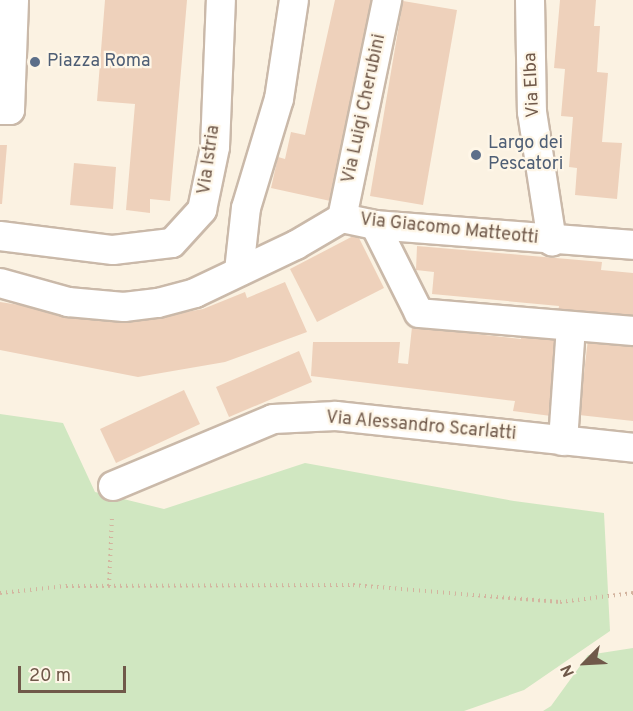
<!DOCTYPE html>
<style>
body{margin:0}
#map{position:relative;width:633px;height:711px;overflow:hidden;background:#fbf2e2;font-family:Overpass,sans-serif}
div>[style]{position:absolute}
.green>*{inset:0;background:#d0e7c1}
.building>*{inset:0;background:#eed1bb}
.path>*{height:4px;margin-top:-2px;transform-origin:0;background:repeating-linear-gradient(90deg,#d3b49f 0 1.5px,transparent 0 6px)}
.roads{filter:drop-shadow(2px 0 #cab9a9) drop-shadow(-2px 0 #cab9a9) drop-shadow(0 2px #cab9a9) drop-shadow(0 -2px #cab9a9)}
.street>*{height:28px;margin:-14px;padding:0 14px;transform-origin:14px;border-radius:14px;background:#fff}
.dots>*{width:16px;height:16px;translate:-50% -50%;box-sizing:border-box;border:3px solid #fef6e7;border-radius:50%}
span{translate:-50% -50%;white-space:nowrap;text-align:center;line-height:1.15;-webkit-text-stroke:4.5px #fef6e7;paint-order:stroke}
.service-label{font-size:18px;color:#4e5e75}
.left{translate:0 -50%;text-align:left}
.street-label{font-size:18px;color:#70594a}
.north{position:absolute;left:555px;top:633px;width:60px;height:60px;-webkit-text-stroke:4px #fef6e7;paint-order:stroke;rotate:246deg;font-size:16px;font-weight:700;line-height:24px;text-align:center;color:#70594a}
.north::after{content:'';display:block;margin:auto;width:21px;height:27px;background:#70594a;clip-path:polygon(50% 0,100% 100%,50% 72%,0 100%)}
.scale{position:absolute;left:18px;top:666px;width:108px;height:27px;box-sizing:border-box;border:3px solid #70594a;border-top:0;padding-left:8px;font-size:18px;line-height:21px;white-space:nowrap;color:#70594a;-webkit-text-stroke:4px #fef6e7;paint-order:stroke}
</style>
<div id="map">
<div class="green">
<div style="clip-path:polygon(0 414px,63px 423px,95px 492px,164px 509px,305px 463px,514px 501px,604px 513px,610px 631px,524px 690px,464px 711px,0 711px)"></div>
<div style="clip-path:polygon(633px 648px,633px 711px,543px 711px,551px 706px,588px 655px)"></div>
</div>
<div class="building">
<div style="clip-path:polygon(105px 0,187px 0,170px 201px,150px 199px,150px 213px,126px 210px,135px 104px,97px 101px)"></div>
<div style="clip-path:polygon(335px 0,379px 0,335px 202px,271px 188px,278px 157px,285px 159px,291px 132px,305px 135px)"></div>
<div style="clip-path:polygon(560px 0,596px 0,594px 26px,600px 26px,597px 72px,608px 73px,602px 142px,622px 143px,617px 199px,575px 195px,577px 168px,569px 167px,573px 117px,561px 116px,565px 69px,554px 68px)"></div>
<div style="clip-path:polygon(403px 1px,457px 10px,423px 205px,370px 196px)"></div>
<div style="clip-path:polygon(0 145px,7px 145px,2px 204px,0 204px)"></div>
<div style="clip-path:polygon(74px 163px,116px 167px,113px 209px,70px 205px)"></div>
<div style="clip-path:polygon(357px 234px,384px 288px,317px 322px,290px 269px)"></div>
<div style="clip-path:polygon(417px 246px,602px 262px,601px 270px,633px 273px,633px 319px,558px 312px,559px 306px,432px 294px,434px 272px,416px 270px)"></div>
<div style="clip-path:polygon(285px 282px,307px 332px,225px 362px,138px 377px,0 350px,0 302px,130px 322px,203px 309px,245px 292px,247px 298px)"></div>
<div style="clip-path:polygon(412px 327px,521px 339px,522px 328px,560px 332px,551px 416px,513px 411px,515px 401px,311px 376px,313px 342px,400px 342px,398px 363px,408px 364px)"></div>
<div style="clip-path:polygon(588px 339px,633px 344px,633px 421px,579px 415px)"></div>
<div style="clip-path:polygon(299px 351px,312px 382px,229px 417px,216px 387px)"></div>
<div style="clip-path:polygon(184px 390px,200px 424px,116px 463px,100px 429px)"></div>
</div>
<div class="path">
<div style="left:109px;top:586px;width:70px;rotate:-87.5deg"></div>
<div style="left:0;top:593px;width:66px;rotate:-6.1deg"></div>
<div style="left:66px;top:586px;width:287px;rotate:-0.2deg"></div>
<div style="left:353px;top:585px;width:208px;rotate:4.7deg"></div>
<div style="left:560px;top:602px;width:74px;rotate:-7deg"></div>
</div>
<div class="roads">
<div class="street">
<div style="left:530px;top:0;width:112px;rotate:89deg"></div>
<div style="left:532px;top:112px;width:131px;rotate:81.2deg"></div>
<div style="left:0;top:110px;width:10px"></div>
<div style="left:10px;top:110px;width:110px;rotate:-87.9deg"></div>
<div style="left:342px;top:218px;width:223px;rotate:-78.3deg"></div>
<div style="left:375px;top:225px;width:98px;rotate:63.4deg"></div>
<div style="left:419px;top:313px;width:215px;rotate:4.8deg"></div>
<div style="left:0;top:236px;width:114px;rotate:7.1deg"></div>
<div style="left:113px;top:250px;width:59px;rotate:-6.8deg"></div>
<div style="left:172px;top:243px;width:45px;rotate:-47.7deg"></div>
<div style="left:202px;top:210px;width:64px;rotate:-78.3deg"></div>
<div style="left:215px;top:147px;width:147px;rotate:-87.7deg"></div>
<div style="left:239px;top:271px;width:63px;rotate:-83.7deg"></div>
<div style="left:246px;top:208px;width:114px;rotate:-73.2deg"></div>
<div style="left:279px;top:99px;width:100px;rotate:-81.4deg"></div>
<div style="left:0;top:283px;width:71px;rotate:15.6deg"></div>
<div style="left:68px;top:302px;width:56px;rotate:5.1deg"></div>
<div style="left:124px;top:307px;width:34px;rotate:-7deg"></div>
<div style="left:158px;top:303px;width:38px;rotate:-15deg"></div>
<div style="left:195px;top:293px;width:112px;rotate:-25.4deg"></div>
<div style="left:296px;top:245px;width:53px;rotate:-30.4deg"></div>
<div style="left:342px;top:218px;width:34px;rotate:12deg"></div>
<div style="left:375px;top:225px;width:259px;rotate:4.4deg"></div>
<div style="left:563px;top:441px;width:115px;rotate:-86deg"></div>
<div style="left:113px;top:486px;width:173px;rotate:-22.7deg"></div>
<div style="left:273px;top:419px;width:63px;rotate:-2.7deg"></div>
<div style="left:336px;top:416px;width:299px;rotate:6.1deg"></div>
</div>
</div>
<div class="dots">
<div style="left:35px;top:62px;background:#5c6f8a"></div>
<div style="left:476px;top:155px;background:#5c6f8a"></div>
</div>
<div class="service-label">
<span class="left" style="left:47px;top:62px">Piazza Roma</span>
<span class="left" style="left:488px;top:155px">Largo dei<br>Pescatori</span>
</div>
<div class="street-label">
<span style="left:533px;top:85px;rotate:-93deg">Via Elba</span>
<span style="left:365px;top:109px;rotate:-78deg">Via Luigi Cherubini</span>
<span style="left:210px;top:160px;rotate:-82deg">Via Istria</span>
<span style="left:449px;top:230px;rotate:6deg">Via Giacomo Matteotti</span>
<span style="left:421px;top:427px;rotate:5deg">Via Alessandro Scarlatti</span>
</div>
<div class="north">N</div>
<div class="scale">20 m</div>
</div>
